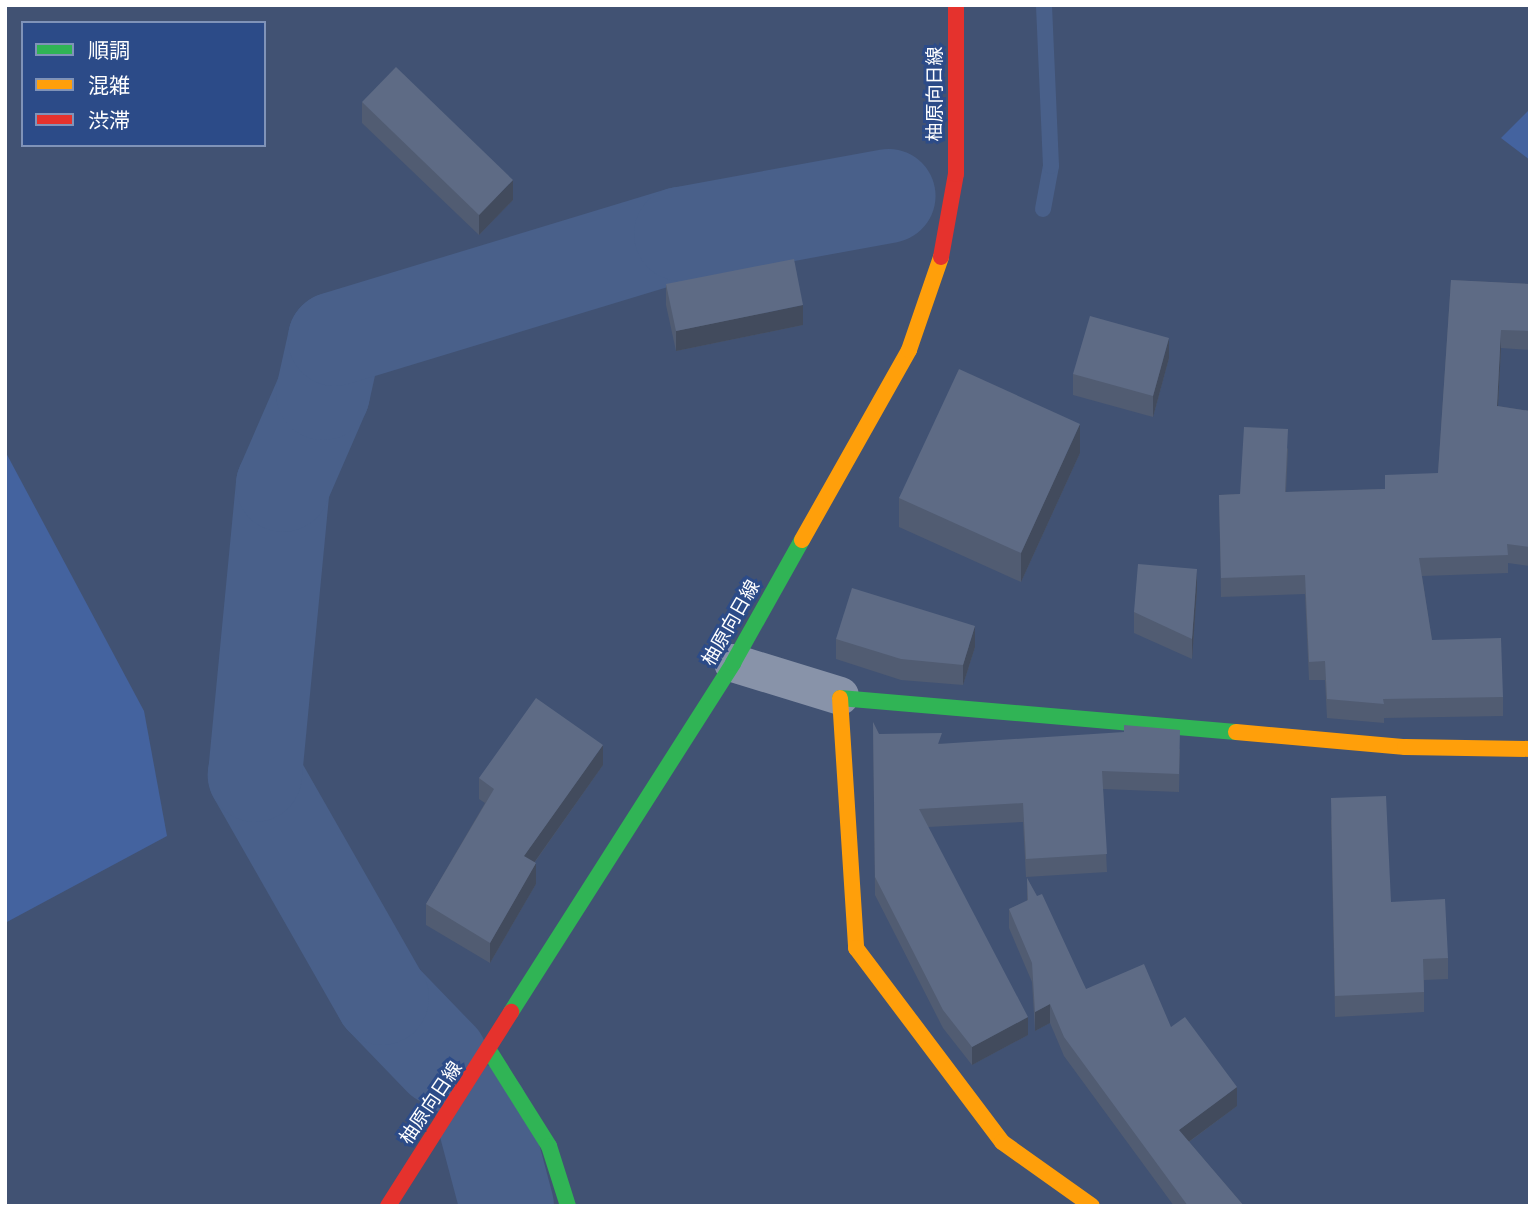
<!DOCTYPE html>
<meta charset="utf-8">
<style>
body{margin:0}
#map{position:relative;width:1535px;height:1211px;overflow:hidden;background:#415273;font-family:"Archivo Narrow","Noto Sans JP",sans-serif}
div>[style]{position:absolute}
.green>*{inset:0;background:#44639f}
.stream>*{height:16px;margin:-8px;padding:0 8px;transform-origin:8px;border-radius:8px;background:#49608a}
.river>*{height:94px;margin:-47px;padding:0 47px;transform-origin:47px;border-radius:47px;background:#49608a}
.street>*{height:38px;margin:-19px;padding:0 19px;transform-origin:19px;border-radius:19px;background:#8893a9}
.fast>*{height:16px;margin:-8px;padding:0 8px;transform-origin:8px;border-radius:8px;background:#30b455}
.slow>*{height:16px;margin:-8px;padding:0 8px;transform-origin:8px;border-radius:8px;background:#ff9f0a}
.jam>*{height:16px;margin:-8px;padding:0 8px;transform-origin:8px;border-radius:8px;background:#e5322d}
.wall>*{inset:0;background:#515c72}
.shaded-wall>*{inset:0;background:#424b5d}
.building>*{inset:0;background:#5e6b85}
span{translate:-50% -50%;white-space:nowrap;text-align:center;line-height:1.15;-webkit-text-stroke:6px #2c4b88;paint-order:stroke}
.street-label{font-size:19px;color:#fff}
.frame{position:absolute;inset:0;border:7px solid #fff;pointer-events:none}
.legend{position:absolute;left:21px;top:21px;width:245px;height:126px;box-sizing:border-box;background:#2c4b88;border:2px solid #8093b8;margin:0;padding:9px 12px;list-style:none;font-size:21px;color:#fff}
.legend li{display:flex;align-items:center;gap:14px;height:35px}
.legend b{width:35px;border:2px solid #8093b8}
</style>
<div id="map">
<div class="green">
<div style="clip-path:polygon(1530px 109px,1530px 160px,1501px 138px)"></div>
<div style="clip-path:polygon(5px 451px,144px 711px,167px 836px,5px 923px)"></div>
</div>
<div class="stream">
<div style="left:1043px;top:209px;width:44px;rotate:-79.5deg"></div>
<div style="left:1051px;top:166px;width:161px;rotate:-92.5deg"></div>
</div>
<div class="river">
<div style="left:441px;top:1059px;width:85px;rotate:-134deg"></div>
<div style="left:382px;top:998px;width:257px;rotate:-119.7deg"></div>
<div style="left:255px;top:775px;width:291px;rotate:-84.5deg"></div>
<div style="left:283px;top:485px;width:100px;rotate:-66.5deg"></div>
<div style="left:323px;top:393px;width:55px;rotate:-77.5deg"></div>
<div style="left:335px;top:339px;width:362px;rotate:-16.9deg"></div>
<div style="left:681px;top:234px;width:211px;rotate:-10.4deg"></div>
<div style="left:482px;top:1112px;width:97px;rotate:75.1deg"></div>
</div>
<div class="street">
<div style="left:733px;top:663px;width:112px;rotate:17.1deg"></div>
</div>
<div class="fast">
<div style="left:840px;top:698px;width:397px;rotate:4.9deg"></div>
<div style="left:511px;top:1012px;width:414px;rotate:-57.5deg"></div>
<div style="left:733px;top:663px;width:141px;rotate:-60.7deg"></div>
<div style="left:490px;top:1052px;width:111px;rotate:57.9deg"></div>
<div style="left:549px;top:1146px;width:63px;rotate:72.4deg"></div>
</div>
<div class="slow">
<div style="left:802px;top:540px;width:218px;rotate:-60.6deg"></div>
<div style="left:909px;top:350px;width:98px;rotate:-71deg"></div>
<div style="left:840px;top:698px;width:251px;rotate:86.3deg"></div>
<div style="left:856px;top:948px;width:243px;rotate:53deg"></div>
<div style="left:1002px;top:1142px;width:110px;rotate:35.4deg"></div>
<div style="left:1236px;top:732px;width:170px;rotate:5.1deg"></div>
<div style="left:1405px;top:747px;width:125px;rotate:0.9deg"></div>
</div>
<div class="jam">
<div style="left:941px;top:257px;width:84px;rotate:-79.8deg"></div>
<div style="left:956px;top:174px;width:169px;rotate:-90deg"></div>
<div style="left:388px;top:1206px;width:230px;rotate:-57.6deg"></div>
</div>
<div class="wall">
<div style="clip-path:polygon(362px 102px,513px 200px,479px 235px,362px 123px)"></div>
<div style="clip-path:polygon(1451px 280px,1530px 284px,1530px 350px,1501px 348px,1498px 406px,1530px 411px,1530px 566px,1508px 563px,1508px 573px,1422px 576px,1432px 640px,1503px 697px,1503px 716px,1384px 718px,1384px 723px,1327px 718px,1325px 680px,1309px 680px,1305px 594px,1221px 597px,1219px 495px,1240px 494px,1288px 448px,1286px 492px,1385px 489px,1438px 473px)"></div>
<div style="clip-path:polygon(666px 284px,803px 325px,676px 351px,666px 305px)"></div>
<div style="clip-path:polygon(1169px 358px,1153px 417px,1073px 395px,1073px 374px)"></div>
<div style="clip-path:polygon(1080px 453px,1021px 582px,899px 527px,899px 498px)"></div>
<div style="clip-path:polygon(1197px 590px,1192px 659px,1134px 633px,1134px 612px)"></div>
<div style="clip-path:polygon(836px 639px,975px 647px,963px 685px,901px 680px,836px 659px)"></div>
<div style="clip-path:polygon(873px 722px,879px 734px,942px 744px,1180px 749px,1179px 792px,1103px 789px,1107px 872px,1026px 877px,1023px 822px,928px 827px,1028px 1035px,972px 1065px,943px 1028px,875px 895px)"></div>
<div style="clip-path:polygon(603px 765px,535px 862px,536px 884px,490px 963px,426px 925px,426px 904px,485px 803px,479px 799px,479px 778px)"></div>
<div style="clip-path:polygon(1331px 819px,1391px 902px,1448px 958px,1448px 979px,1424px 980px,1424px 1012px,1335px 1017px)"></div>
<div style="clip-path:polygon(1027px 878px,1086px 989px,1171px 1027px,1237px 1106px,1189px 1142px,1244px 1206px,1174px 1206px,1064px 1056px,1050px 1023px,1035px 1031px,1032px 982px,1009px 928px,1009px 909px,1027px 901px)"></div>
</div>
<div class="shaded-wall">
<div style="clip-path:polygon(513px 180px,513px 200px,479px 235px,479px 215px)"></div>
<div style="clip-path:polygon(803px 305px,803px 325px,676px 351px,676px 331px)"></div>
<div style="clip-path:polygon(1501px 330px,1501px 348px,1497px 425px,1497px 406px)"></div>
<div style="clip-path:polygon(1169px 338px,1169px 358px,1153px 417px,1153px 396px)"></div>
<div style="clip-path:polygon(1080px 424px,1080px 453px,1021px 582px,1021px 553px)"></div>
<div style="clip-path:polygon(1197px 569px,1197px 590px,1192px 659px,1192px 639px)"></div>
<div style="clip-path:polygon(975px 626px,975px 647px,963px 685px,963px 665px)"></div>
<div style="clip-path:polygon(603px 745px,603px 765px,524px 877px,524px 856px)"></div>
<div style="clip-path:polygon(536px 863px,536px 884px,490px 963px,490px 943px)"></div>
<div style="clip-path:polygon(1050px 1004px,1050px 1023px,1035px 1031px,1035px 1012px)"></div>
<div style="clip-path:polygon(1028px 1017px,1028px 1035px,972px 1065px,972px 1047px)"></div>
<div style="clip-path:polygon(1237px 1087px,1237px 1106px,1179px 1149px,1179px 1130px)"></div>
</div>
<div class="building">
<div style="clip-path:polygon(396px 67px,513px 180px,479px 215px,362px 102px)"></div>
<div style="clip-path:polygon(794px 259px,803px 305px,676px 331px,666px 284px)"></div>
<div style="clip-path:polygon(1451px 280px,1530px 284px,1530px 331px,1501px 330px,1497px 406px,1530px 411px,1530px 547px,1507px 544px,1508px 555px,1419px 558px,1432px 640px,1501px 638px,1503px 697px,1383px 699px,1384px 704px,1327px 699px,1325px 661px,1309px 662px,1305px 575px,1221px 578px,1219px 495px,1240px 494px,1244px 427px,1288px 429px,1285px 492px,1385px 489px,1385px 475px,1438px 473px)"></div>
<div style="clip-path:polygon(1090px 316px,1169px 338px,1153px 396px,1073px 374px)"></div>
<div style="clip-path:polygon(959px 369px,1080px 424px,1021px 553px,899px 498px)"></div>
<div style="clip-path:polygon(1138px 564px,1197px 569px,1192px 639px,1134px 612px)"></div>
<div style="clip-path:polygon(852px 588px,975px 626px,963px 665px,901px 659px,836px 639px)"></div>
<div style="clip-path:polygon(536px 698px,603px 745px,524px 856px,536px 863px,490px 943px,426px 904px,494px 789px,479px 778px)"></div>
<div style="clip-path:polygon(873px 722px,879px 734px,942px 733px,938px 744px,1124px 732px,1124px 725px,1180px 730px,1179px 774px,1102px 771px,1107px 854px,1026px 859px,1023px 803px,919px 809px,1028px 1017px,972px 1047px,943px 1010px,875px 877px)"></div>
<div style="clip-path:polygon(1386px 796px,1391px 902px,1445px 899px,1448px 958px,1423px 959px,1424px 992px,1335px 996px,1331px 798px)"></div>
<div style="clip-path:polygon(1027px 878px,1037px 896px,1042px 894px,1086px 989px,1144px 964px,1171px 1027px,1185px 1017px,1237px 1087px,1179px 1130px,1244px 1206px,1188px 1206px,1064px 1037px,1050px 1004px,1035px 1012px,1032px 963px,1009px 909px,1028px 900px)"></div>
</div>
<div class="street-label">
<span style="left:935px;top:94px;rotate:-90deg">柚原向日線</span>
<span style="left:731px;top:623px;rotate:-60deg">柚原向日線</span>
<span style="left:431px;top:1103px;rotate:-56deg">柚原向日線</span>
</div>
<div class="frame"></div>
<ul class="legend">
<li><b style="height:9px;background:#30b455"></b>順調</li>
<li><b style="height:9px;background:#ff9f0a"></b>混雑</li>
<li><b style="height:9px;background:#e5322d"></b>渋滞</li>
</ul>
</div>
